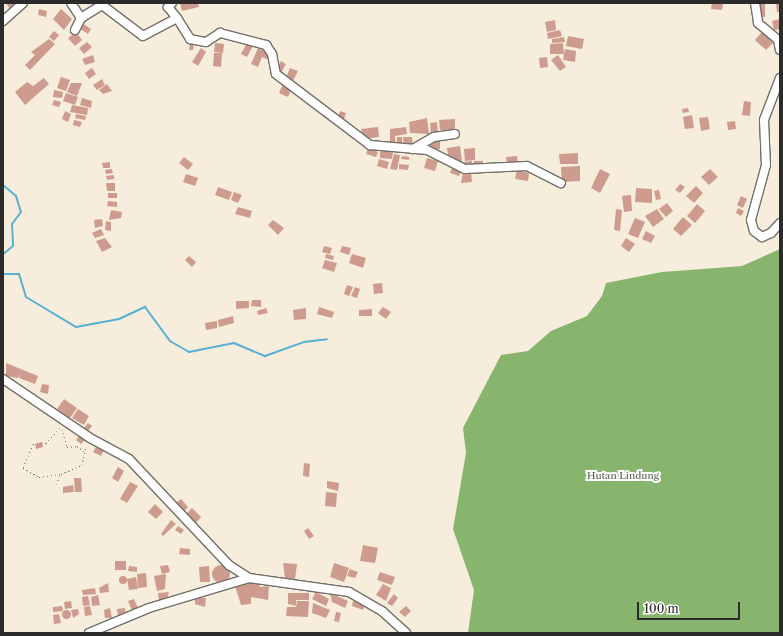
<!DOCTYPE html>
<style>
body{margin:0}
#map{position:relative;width:783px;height:636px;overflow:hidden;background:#f7eddc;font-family:"Libre Caslon Text",serif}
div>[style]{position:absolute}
.forest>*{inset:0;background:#87b56d}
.stream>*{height:2px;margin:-1px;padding:0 1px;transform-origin:1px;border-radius:1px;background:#57b1d4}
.building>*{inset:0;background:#ce9c8e}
.round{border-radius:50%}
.path>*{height:1px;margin-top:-0.5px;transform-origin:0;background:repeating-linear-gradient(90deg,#726f69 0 1px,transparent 0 4px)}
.roads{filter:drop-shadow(1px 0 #726f69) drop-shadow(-1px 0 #726f69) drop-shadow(0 1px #726f69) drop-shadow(0 -1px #726f69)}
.street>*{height:8px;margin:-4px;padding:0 4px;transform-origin:4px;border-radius:4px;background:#fff}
span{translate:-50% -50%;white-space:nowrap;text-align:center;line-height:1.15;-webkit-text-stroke:4px #fff;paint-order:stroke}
.park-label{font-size:10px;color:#515d44}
.frame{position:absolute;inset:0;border:4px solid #2b2b2b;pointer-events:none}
.scale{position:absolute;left:637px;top:602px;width:103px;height:18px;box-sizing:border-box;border:2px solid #2b2b2b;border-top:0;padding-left:5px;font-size:12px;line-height:14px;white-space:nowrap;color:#2b2b2b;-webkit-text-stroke:3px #fff;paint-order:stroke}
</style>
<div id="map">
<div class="forest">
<div style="clip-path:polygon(780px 249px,780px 633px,468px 633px,474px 590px,453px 529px,466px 453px,463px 428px,501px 355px,528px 351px,551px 331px,587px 316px,602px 296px,606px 283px,662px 272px,742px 266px)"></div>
</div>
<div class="stream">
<div style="left:3px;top:185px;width:17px;rotate:40deg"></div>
<div style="left:16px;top:196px;width:17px;rotate:73deg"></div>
<div style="left:21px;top:212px;width:15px;rotate:127deg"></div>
<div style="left:12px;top:224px;width:22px;rotate:87deg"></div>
<div style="left:13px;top:246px;width:13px;rotate:141deg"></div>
<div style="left:3px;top:274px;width:16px"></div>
<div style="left:19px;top:274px;width:24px;rotate:73deg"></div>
<div style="left:26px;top:297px;width:58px;rotate:31deg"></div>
<div style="left:76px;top:327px;width:44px;rotate:-10.5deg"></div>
<div style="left:119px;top:319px;width:29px;rotate:-25deg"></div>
<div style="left:145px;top:307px;width:42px;rotate:53.7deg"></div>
<div style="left:170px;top:341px;width:22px;rotate:30deg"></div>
<div style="left:189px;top:352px;width:46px;rotate:-11.3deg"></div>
<div style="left:234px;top:343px;width:34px;rotate:23deg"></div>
<div style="left:265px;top:356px;width:41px;rotate:-19.7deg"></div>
<div style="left:304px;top:342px;width:23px;rotate:-7deg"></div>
</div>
<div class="building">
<div style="clip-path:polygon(6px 3px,14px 3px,15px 6px,10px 9px)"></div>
<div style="clip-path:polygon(180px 3px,198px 3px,199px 7px,182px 11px)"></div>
<div style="clip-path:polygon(712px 3px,723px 3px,722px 10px,711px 9px)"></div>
<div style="clip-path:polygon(776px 3px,780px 3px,780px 12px,777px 12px)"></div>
<div style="clip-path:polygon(760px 4px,765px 4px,765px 17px,760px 17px)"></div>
<div style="clip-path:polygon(39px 9px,47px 11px,46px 17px,38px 15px)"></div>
<div style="clip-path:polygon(61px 9px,72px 19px,64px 30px,53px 19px)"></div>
<div style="clip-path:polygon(780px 19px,780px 29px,774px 30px,772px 21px)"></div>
<div style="clip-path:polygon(555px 20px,556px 30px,547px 32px,545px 22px)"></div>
<div style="clip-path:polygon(82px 23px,91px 29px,88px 34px,79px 28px)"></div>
<div style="clip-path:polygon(560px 30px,562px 36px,548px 39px,547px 33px)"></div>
<div style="clip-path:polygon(54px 31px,59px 35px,54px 41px,49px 37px)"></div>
<div style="clip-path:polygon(76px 32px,82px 40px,75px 46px,68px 38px)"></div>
<div style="clip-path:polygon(762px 32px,773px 43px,766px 50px,755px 40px)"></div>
<div style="clip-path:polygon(568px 36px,584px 39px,582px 49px,566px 46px)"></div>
<div style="clip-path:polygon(564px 37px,565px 42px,552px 43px,552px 39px)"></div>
<div style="clip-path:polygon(49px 39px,55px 44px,30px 70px,25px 65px,35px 55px,31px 52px)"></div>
<div style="clip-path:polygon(87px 42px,92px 47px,84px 54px,79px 48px)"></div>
<div style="clip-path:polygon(190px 43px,194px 44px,193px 50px,189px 50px)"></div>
<div style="clip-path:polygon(215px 43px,224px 44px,223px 53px,214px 52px)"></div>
<div style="clip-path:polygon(247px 43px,253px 46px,247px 57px,241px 54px)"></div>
<div style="clip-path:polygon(563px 43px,564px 54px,550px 54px,550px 44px)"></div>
<div style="clip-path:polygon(201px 48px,206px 52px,198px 66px,192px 62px)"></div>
<div style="clip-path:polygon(258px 48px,271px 54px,269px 60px,262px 57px,258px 67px,251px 64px)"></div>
<div style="clip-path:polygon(565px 49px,576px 51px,575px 62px,563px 60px)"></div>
<div style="clip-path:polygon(214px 53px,222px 53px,221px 67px,213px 66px)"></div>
<div style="clip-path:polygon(93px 55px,95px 62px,85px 65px,82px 59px)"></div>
<div style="clip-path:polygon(558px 55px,566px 67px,560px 71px,551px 60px)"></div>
<div style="clip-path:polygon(547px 57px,548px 67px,540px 68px,539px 58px)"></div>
<div style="clip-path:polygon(281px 61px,286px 64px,281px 73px,276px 70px)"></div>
<div style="clip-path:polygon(92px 68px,96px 74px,89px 79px,85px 73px)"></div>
<div style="clip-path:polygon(290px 68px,298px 71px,293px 81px,286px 78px)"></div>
<div style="clip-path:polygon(61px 77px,70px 80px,66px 91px,57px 88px)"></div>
<div style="clip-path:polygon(44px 78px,49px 84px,25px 105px,15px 92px,27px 82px,33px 86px)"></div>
<div style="clip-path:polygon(102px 79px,105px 85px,97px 90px,93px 85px)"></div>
<div style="clip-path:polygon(71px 83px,82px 83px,77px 96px,67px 92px)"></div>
<div style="clip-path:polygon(107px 84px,112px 91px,103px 94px,99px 90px)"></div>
<div style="clip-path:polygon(283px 84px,292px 88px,288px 97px,279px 93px)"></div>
<div style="clip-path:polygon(54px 90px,63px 92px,62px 98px,53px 97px)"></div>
<div style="clip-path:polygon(66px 93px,78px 97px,75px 105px,63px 101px)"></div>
<div style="clip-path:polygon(82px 98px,92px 101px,91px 108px,80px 105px)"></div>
<div style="clip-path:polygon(54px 100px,61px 102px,59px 107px,52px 105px)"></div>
<div style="clip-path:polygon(744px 101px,751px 102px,750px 116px,742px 115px)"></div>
<div style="clip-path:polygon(72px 105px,88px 108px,87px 115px,70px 112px)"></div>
<div style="clip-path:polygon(688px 108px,689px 112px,683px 113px,682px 109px)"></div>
<div style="clip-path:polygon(65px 111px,71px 114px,68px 122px,62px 119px)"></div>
<div style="clip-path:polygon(340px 111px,346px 113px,343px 122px,337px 120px)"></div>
<div style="clip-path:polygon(76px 114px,86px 116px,85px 120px,75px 118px)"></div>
<div style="clip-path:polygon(692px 115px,694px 128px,685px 129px,683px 117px)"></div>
<div style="clip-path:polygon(708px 117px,710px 129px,701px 131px,699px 118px)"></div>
<div style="clip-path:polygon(427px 118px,429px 134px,410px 133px,409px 122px)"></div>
<div style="clip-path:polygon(455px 119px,455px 130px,440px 130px,439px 120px)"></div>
<div style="clip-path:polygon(74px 120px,82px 122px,80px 127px,73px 125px)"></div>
<div style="clip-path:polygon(735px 121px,736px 129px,728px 130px,727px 122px)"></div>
<div style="clip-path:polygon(437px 122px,438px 132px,431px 133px,430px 123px)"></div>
<div style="clip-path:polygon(378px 127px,379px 137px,363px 139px,361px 129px)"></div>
<div style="clip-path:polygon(406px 127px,407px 134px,395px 136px,396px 147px,390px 146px,390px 129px)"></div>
<div style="clip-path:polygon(397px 137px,402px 137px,402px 147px,397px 147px)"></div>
<div style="clip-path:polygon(403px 137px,412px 137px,413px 146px,404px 147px)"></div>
<div style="clip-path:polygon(431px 140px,440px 140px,440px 149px,431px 149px)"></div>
<div style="clip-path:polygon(460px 146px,462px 161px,449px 163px,447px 148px)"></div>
<div style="clip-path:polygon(368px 148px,378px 152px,376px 157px,366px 154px)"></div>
<div style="clip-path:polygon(475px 148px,475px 160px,465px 161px,464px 149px)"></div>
<div style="clip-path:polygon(380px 150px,393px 152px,392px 159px,380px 158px)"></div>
<div style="clip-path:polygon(578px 153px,578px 164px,560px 164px,559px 154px)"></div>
<div style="clip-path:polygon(394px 154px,400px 155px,397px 170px,390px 169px)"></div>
<div style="clip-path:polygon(402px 156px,409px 157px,409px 160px,401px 159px)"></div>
<div style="clip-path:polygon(517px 156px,518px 166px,507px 167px,506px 157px)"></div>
<div style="clip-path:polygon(184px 157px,193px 164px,188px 170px,179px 163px)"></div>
<div style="clip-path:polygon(427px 158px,438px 161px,435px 171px,424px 168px)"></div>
<div style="clip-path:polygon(379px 159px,389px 162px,387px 169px,377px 166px)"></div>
<div style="clip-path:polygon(472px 161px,472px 167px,462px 168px,462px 162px)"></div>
<div style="clip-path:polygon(474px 161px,483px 161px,483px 168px,474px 168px)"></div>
<div style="clip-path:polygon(110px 162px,110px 168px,103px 168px,102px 163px)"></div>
<div style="clip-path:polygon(399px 164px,409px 165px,408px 170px,399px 169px)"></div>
<div style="clip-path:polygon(580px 166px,580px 181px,562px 182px,561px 167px)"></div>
<div style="clip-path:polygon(452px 168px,461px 171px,459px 176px,450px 173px)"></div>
<div style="clip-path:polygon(112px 169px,113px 173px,106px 174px,105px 170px)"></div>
<div style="clip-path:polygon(600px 169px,610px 174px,600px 193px,591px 188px)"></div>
<div style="clip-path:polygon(710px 169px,718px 177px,709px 185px,701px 177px)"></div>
<div style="clip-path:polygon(517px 170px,529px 173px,528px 181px,515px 179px)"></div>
<div style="clip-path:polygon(471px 172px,472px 182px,461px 183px,463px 173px)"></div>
<div style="clip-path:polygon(186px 174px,198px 178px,195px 186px,183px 182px)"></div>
<div style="clip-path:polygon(114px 175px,114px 179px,107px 180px,106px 176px)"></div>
<div style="clip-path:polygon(106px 183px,115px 183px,115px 191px,107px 191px)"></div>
<div style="clip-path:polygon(680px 184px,685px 187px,680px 193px,675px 190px)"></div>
<div style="clip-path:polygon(696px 186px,703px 193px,694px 203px,686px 196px)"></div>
<div style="clip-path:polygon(218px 187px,232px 192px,229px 200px,215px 195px)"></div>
<div style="clip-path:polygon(636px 188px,652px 189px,652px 203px,635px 202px)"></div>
<div style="clip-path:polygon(659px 190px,661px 199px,656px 200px,654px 191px)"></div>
<div style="clip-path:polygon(234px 192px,242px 195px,238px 203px,231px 200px)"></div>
<div style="clip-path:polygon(108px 193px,117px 193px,117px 198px,108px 198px)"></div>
<div style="clip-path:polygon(631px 195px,632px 211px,624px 212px,622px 196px)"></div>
<div style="clip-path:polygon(741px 196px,747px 199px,743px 208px,737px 205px)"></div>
<div style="clip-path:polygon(108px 201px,117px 202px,117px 207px,107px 206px)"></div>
<div style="clip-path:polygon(667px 203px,673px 211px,666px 217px,659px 209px)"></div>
<div style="clip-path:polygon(697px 204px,705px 211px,695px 223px,687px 216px)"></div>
<div style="clip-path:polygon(238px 207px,252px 211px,250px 218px,235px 214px)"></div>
<div style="clip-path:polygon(738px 208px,744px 211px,741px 216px,736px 213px)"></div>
<div style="clip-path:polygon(616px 209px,622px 210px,620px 231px,614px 230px)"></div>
<div style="clip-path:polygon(657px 209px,664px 219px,653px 227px,645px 216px)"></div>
<div style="clip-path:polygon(111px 210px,122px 212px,121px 218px,109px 220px)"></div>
<div style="clip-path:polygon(683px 217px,692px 225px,681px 236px,673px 229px)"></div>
<div style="clip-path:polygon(635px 218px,645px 222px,638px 238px,628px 234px)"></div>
<div style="clip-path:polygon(102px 219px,103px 226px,95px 228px,94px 220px)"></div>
<div style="clip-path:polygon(273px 220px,284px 228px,278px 235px,268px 225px)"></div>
<div style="clip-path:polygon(106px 221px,111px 222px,111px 231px,105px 230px)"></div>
<div style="clip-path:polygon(101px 229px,104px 235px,95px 238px,92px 233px)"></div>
<div style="clip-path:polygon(646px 231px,655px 236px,651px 243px,642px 239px)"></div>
<div style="clip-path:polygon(105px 238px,112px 247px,102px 252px,96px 241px)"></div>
<div style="clip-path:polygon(626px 238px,635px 244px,629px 252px,621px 246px)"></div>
<div style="clip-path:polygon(324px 246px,332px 248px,330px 254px,322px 252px)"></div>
<div style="clip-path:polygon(342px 246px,351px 248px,349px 255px,340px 252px)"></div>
<div style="clip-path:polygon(326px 254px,334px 256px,333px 260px,325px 258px)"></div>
<div style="clip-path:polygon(352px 254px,366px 258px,363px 268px,349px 263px)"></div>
<div style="clip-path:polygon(189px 256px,196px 262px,192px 267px,185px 260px)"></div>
<div style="clip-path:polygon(325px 260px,337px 263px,334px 272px,322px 268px)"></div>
<div style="clip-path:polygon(382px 283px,383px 293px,374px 294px,373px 284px)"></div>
<div style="clip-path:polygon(347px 285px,353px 287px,349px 296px,344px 294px)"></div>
<div style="clip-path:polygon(355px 287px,360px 289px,357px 298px,351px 296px)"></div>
<div style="clip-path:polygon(252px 300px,261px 300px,261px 307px,251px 306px)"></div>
<div style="clip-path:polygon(236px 301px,249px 301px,249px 308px,236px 309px)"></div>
<div style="clip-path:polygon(319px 307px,334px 312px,332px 318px,317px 314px)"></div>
<div style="clip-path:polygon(383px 307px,391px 312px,386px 319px,378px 313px)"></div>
<div style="clip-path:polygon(266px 308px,268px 313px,258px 315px,257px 311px)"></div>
<div style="clip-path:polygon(306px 308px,306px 319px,294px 320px,293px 310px)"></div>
<div style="clip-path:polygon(372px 309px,372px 316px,359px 316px,359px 310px)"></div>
<div style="clip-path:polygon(233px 316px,234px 323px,219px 327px,218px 320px)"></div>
<div style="clip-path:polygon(217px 321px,217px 328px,206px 330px,205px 323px)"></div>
<div style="clip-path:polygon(6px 363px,38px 376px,35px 384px,19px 378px,21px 373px,18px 378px,6px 376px)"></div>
<div style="clip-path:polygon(42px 384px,49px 385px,48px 394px,40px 392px)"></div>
<div style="clip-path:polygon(64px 399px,77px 408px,70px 418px,57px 409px)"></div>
<div style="clip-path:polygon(78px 409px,89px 416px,84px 425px,72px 418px)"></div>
<div style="clip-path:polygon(88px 423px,92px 426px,88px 431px,84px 428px)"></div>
<div style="clip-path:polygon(80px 435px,86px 439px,81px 444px,76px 440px)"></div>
<div style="clip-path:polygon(42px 442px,43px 447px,36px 449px,35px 444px)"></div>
<div style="clip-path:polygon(96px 447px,104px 450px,101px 456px,93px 452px)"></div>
<div style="clip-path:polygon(304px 463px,310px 464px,309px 477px,303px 476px)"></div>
<div style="clip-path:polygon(118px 467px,124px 471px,118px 482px,112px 478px)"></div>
<div style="clip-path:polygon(74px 478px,81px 478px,82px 492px,75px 492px)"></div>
<div style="clip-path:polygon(327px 481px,339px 483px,338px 491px,327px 488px)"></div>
<div style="clip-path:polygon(130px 482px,138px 486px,127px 503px,120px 499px)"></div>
<div style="clip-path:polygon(73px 485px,74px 492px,63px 493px,63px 487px)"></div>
<div style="clip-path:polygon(326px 492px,337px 493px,336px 507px,325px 506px)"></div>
<div style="clip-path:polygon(181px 499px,188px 507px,183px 513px,175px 504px)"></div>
<div style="clip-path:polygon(155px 504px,163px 512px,156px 519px,148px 512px)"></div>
<div style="clip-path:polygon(192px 508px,201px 517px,195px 524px,185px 515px)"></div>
<div style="clip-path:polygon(171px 520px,176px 524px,163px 536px,161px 534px)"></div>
<div style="clip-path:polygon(178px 526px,184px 530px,181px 534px,175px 530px)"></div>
<div style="clip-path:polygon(308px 528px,314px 536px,309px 539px,304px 531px)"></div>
<div style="clip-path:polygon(363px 545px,378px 548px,375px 563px,360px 561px)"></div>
<div style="clip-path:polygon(180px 548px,190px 549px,190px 555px,179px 554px)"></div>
<div style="clip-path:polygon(115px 561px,126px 561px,126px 570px,115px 570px)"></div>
<div style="clip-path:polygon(283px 563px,297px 564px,295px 579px,285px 578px)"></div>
<div style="clip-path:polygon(334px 563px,349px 568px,344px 582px,330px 577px)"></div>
<div class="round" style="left:212px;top:565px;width:18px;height:18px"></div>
<div style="clip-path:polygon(168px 565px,170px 572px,162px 574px,160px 566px)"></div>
<div style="clip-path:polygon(129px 566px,137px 567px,137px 572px,128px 571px)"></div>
<div style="clip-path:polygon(209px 566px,210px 582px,200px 582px,199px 567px)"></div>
<div style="clip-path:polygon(350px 569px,358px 572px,355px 578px,347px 576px)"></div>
<div style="clip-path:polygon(380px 572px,395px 577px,392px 585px,377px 580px)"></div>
<div style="clip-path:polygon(146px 573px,147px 587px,138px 588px,137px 574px)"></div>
<div style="clip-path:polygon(166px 574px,165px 589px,157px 591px,154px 576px)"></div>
<div class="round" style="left:119px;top:576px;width:8px;height:8px"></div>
<div style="clip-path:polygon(136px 577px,138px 589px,129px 590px,127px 579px)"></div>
<div style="clip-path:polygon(249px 580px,249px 584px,259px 583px,260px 587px,269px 586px,268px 600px,251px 597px,251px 604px,241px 605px,235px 586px)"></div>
<div style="clip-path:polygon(108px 583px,109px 592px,100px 593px,99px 588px)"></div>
<div style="clip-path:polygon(383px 584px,391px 588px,386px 601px,376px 595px)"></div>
<div style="clip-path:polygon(95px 588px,96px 594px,83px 595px,82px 590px)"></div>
<div style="clip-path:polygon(169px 592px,167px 599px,159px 601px,158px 593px)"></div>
<div style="clip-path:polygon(316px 592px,329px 599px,326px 606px,312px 599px)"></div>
<div style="clip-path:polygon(288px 593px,296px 593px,296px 606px,288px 604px)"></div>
<div style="clip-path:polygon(296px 593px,309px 593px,309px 600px,296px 600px)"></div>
<div style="clip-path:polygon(330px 593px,348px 601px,345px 608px,332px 602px)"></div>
<div style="clip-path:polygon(394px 594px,398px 598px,392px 606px,387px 603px)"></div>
<div style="clip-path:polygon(98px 595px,100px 605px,92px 606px,91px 597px)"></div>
<div style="clip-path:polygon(88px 596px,90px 605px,83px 606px,82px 597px)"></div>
<div style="clip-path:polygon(195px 597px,206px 598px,205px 607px,195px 604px)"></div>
<div style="clip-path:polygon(134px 599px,138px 608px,132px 611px,128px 601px)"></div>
<div style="clip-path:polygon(71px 601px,72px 608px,65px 609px,64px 602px)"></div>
<div style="clip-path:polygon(297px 601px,309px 601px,308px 617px,286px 616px,287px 607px,296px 607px)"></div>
<div style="clip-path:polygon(353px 601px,365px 605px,363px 610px,352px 606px)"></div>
<div style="clip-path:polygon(313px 603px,330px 610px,326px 618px,312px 613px)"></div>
<div style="clip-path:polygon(62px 606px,63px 611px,53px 612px,53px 607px)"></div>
<div style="clip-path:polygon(90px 606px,92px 615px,85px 616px,84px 607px)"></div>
<div style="clip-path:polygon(406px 606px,411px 611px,405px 617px,399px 612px)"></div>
<div style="clip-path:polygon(110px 608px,112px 618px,105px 618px,104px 610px)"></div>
<div style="clip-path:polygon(125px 608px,126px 615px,118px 616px,117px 609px)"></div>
<div style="clip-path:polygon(78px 609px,79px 614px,73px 618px,71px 610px)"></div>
<div class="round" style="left:61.5px;top:609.5px;width:9px;height:9px"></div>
<div style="clip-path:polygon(336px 612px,341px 613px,339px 622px,334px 621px)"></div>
<div style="clip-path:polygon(59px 614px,61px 623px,54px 624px,53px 615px)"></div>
</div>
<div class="path">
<div style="left:60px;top:428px;width:21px;rotate:133deg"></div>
<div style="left:46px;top:443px;width:13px;rotate:176deg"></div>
<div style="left:33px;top:444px;width:26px;rotate:113deg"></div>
<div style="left:23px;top:468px;width:18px;rotate:29deg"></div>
<div style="left:39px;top:477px;width:22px;rotate:-8deg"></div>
<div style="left:62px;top:429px;width:19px;rotate:74deg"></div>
<div style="left:67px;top:447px;width:10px;rotate:-6deg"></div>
<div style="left:77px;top:446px;width:9px;rotate:36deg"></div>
<div style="left:56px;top:484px;width:11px;rotate:-63deg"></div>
<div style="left:61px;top:474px;width:23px;rotate:-23deg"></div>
<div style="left:82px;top:465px;width:19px;rotate:-78deg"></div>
</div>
<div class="roads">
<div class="street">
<div style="left:71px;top:3px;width:18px;rotate:56deg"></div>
<div style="left:81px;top:18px;width:25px;rotate:-32deg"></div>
<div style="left:102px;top:5px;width:51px;rotate:37.1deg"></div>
<div style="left:143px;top:36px;width:38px;rotate:-28deg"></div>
<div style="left:177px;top:18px;width:25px;rotate:58deg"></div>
<div style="left:190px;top:39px;width:16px;rotate:11deg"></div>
<div style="left:206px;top:42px;width:17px;rotate:-33deg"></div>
<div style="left:220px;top:33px;width:48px;rotate:14.6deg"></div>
<div style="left:266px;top:45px;width:11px;rotate:56deg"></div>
<div style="left:272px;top:54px;width:20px;rotate:79deg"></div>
<div style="left:276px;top:74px;width:118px;rotate:37.1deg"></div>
<div style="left:370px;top:145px;width:57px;rotate:5deg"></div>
<div style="left:427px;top:150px;width:42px;rotate:26.6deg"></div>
<div style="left:465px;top:169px;width:62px;rotate:-2.8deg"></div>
<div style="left:527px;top:166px;width:38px;rotate:27deg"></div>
<div style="left:172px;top:3px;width:6px;rotate:135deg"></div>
<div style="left:168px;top:7px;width:14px;rotate:51deg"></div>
<div style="left:755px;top:3px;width:20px;rotate:81deg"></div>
<div style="left:758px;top:23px;width:26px;rotate:40deg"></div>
<div style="left:778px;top:40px;width:10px;rotate:79deg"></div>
<div style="left:3px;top:21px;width:27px;rotate:-42deg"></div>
<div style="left:75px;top:30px;width:13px;rotate:-63deg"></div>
<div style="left:780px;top:78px;width:45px;rotate:110.9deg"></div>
<div style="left:764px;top:120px;width:45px;rotate:87.5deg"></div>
<div style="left:766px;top:165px;width:57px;rotate:105.3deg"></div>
<div style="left:751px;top:220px;width:11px;rotate:75deg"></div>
<div style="left:754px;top:231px;width:10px;rotate:37deg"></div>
<div style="left:762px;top:237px;width:10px;rotate:-24deg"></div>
<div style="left:771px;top:233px;width:13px;rotate:-48deg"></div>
<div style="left:413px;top:149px;width:24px;rotate:-30deg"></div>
<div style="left:434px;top:137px;width:21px;rotate:-8deg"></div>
<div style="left:3px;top:379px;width:105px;rotate:34.1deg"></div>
<div style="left:90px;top:438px;width:44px;rotate:28.3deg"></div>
<div style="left:129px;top:459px;width:146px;rotate:46.7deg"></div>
<div style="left:229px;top:565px;width:24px;rotate:33deg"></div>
<div style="left:249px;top:578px;width:101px;rotate:8deg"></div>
<div style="left:349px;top:592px;width:39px;rotate:30deg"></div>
<div style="left:383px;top:612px;width:31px;rotate:42deg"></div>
<div style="left:89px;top:633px;width:65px;rotate:-22.6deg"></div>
<div style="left:149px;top:608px;width:104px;rotate:-16.7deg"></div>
</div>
</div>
<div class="park-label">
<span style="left:623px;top:476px">Hutan Lindung</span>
</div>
<div class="frame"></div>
<div class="scale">100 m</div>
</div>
